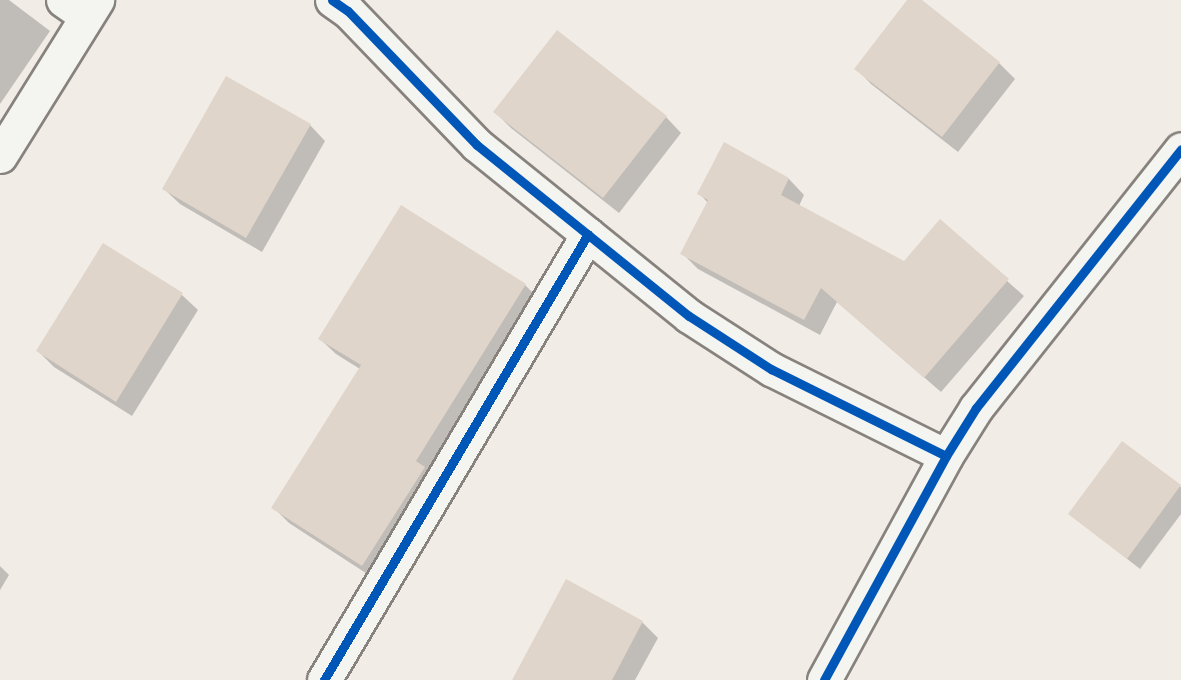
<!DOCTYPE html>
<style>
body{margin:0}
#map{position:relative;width:1181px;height:680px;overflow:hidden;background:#f1ece6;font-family:Mali,sans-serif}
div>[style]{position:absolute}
.shadow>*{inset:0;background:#0003}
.building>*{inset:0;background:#e0d5ca}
.roads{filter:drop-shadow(2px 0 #88827d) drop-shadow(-2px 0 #88827d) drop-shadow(0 2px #88827d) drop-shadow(0 -2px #88827d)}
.street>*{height:33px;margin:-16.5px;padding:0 16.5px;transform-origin:16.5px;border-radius:16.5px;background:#f4f4f1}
.secondary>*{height:33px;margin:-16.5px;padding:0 16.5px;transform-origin:16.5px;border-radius:16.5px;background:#f4f4f1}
.cycleway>*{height:9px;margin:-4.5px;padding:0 4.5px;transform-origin:4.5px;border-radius:4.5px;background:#0057b8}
span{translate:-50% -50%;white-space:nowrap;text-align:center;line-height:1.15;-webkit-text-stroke:4.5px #f6f6f2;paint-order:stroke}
</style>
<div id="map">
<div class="shadow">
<div style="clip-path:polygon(0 0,9px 0,50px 31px,0 104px)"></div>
<div style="clip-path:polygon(909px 0,919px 0,999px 63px,1015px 79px,958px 152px,871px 84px,856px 68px)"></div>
<div style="clip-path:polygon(495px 112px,666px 117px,681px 133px,619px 213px,511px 128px)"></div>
<div style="clip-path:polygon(310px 125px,325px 141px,262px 252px,180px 204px,164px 189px)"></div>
<div style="clip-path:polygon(724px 144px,789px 179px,804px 195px,799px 206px,904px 263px,940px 221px,1024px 296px,941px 392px,837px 302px,820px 335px,698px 269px,682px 253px,708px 203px,699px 193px)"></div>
<div style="clip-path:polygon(104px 245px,182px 295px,198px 310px,132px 416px,54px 367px,38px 351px)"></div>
<div style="clip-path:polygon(525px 285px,541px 301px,378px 581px,289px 523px,273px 507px,360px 369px,336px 354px,320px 339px)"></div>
<div style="clip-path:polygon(1122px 443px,1181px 487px,1181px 514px,1140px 569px,1070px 514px)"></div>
<div style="clip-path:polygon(0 566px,9px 575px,0 590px)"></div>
<div style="clip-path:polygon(642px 622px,658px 638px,635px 680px,515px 680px)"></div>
</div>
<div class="building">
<div style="clip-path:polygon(907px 0,922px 0,1000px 62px,942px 137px,854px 69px)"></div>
<div style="clip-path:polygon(557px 30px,667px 116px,603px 198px,493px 112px)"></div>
<div style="clip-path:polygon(226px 76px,311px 124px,246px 238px,162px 189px)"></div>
<div style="clip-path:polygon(724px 142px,789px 178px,781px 195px,904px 261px,940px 219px,1009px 279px,924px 378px,821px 288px,804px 320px,680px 254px,708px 200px,697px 194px)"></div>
<div style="clip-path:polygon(401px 205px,526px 284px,416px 461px,425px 467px,362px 566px,271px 508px,361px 365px,318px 339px)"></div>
<div style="clip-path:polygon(103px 243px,183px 293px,116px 402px,36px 351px)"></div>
<div style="clip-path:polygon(1122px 441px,1181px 485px,1127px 559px,1068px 514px)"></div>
<div style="clip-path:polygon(566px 579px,643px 621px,612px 680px,512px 680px)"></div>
</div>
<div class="roads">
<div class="street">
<div style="left:63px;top:0;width:28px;rotate:35deg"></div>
<div style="left:332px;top:0;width:19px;rotate:35deg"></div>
<div style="left:348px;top:11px;width:186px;rotate:46.1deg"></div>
<div style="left:477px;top:145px;width:272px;rotate:38.9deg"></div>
<div style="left:689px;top:316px;width:98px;rotate:32.9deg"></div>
<div style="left:771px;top:369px;width:195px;rotate:26.4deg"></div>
<div style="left:324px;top:680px;width:518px;rotate:-59.38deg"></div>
<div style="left:824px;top:680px;width:255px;rotate:-61.4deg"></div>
<div style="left:946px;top:456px;width:57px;rotate:-58deg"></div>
<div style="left:976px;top:408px;width:330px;rotate:-51.6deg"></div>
</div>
<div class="secondary">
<div style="left:0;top:156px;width:184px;rotate:-58.1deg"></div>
</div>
</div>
<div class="cycleway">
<div style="left:332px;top:0;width:19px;rotate:35deg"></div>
<div style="left:348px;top:11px;width:186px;rotate:46.1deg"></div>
<div style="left:477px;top:145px;width:272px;rotate:38.9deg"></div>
<div style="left:689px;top:316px;width:98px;rotate:32.9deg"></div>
<div style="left:771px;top:369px;width:195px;rotate:26.4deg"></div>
<div style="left:324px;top:680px;width:518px;rotate:-59.38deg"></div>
<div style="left:824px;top:680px;width:255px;rotate:-61.4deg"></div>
<div style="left:946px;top:456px;width:57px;rotate:-58deg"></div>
<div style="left:976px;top:408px;width:330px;rotate:-51.6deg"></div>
</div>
</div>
